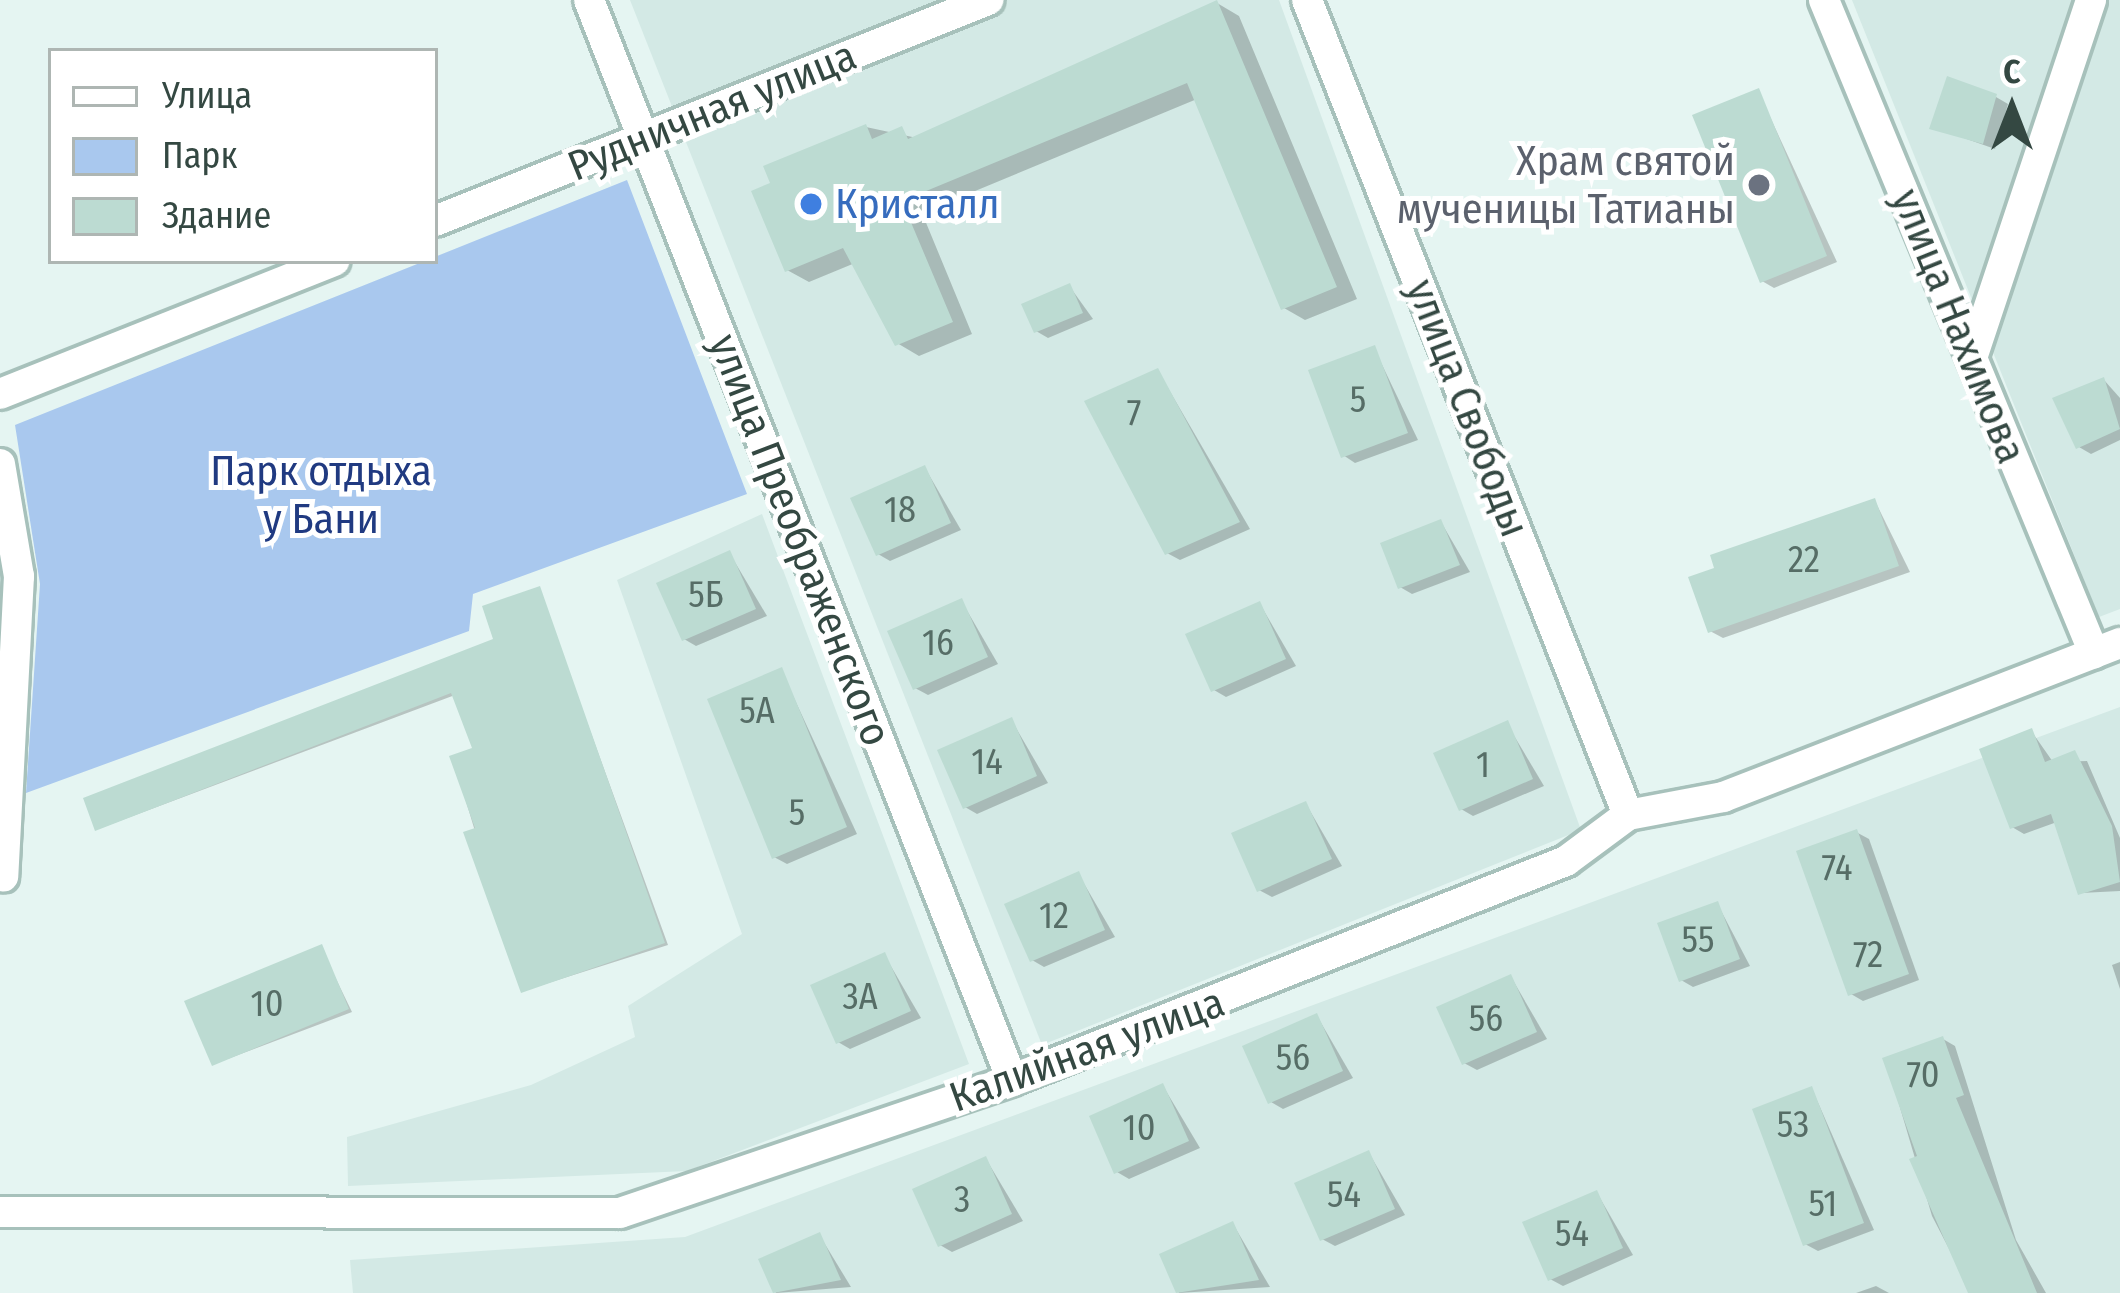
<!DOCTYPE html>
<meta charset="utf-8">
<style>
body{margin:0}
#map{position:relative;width:2120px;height:1293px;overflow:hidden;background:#e5f5f2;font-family:"Fira Sans Condensed",sans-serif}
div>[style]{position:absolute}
.residential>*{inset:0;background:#d3e9e5}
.green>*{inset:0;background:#a9c8ee}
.shadow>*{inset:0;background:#0003}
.building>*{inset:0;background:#bcdbd2}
.roads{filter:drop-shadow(3px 0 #a7c1bb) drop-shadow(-3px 0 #a7c1bb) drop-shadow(0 3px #a7c1bb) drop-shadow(0 -3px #a7c1bb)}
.street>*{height:30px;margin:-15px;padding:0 15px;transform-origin:15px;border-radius:15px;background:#fff}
.dots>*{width:33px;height:33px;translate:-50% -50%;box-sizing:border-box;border:6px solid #fff;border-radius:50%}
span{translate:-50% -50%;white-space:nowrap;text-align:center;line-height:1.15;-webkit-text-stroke:10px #fff;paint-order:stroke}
.number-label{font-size:36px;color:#566d66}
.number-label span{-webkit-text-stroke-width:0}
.street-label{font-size:42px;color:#344842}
.worship-label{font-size:42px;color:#5b616d}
.right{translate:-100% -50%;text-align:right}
.shop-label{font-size:42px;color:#366cbe}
.left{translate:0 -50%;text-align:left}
.park-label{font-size:42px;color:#203a81}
.legend{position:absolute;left:48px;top:48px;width:390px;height:216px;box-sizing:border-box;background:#fff;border:3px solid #aeb6b3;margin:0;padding:15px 21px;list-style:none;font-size:36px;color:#344842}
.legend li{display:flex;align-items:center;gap:24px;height:60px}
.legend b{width:60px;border:3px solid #aeb6b3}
.north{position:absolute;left:1952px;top:48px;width:120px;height:120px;-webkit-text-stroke:9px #fff;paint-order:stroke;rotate:0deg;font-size:33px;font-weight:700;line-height:48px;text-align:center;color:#344842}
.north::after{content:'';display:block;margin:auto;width:42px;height:54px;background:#344842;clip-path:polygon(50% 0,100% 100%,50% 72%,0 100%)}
</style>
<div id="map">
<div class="residential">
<div style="clip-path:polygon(630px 0,1279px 0,1581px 830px,1042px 1045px)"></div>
<div style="clip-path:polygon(1852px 0,2120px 0,2120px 609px,2099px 617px)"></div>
<div style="clip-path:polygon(762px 514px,969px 1064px,687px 1171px,348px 1186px,347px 1137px,531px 1085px,635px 1037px,628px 1006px,742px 934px,617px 580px)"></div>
<div style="clip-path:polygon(2120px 707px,2120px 1293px,353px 1293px,350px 1260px,685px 1237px)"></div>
</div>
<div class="green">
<div style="clip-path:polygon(627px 180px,747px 494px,473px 594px,469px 631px,26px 793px,40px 584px,15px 425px)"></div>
</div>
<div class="shadow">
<div style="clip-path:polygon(1217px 3px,1239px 16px,1357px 299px,1305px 320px,1284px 308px,1197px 99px,922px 213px,972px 334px,919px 356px,897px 343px,855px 263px,809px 282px,787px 270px,866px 127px,917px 138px)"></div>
<div style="clip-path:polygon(1758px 91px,1837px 262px,1774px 288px,1762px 281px)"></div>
<div style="clip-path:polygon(1996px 97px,2008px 104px,1995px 149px,1933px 127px)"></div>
<div style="clip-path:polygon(1070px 287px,1093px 319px,1048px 338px,1036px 331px)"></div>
<div style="clip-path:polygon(1374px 348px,1418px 440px,1355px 463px,1343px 455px)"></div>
<div style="clip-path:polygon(1158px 371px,1250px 529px,1180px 560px,1167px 553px)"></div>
<div style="clip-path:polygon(2104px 380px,2120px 398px,2120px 440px,2091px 454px,2079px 447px)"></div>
<div style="clip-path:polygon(925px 468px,961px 530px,890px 561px,878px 554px)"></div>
<div style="clip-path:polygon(1875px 501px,1910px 572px,1723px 638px,1710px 631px)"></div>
<div style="clip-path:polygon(1441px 522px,1470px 572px,1412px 594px,1400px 587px)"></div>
<div style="clip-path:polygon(730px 554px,767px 616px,696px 646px,684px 639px)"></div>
<div style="clip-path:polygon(539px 590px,668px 945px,523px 991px,453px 758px,476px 749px,455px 695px,98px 829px,497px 641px)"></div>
<div style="clip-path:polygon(962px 602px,998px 664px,928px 695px,915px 688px)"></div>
<div style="clip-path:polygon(1260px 604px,1296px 666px,1226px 697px,1214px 690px)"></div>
<div style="clip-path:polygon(781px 670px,857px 834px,787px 864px,774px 857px)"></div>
<div style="clip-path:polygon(1012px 721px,1048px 783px,977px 814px,965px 807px)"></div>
<div style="clip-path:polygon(1507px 724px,1544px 786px,1473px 816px,1461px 809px)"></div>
<div style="clip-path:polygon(2032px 732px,2053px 762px,2087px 761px,2120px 838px,2120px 891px,2081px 893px,2057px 822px,2024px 834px,2012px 827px)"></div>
<div style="clip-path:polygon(1306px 804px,1342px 866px,1272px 897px,1259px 890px)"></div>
<div style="clip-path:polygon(1856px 832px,1869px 839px,1919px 980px,1863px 1001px,1851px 994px)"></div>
<div style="clip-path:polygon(1079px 875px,1115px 937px,1044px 967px,1032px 960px)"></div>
<div style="clip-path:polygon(1718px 905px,1750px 966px,1693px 987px,1681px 980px)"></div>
<div style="clip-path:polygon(321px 948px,352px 1012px,214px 1064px)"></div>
<div style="clip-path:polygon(885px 956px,921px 1018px,850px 1049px,838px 1042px)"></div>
<div style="clip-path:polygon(2120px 962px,2120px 989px,2112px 965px)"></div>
<div style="clip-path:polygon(1511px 977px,1547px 1039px,1477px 1070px,1464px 1063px)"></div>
<div style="clip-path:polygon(1317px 1016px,1353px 1078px,1283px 1109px,1271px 1102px)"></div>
<div style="clip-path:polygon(1943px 1039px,1955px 1046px,2016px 1240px,2046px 1293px,1972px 1293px,1932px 1216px,1886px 1060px)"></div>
<div style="clip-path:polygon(1163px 1086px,1200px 1148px,1129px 1179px,1117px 1172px)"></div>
<div style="clip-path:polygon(1812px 1089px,1874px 1230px,1818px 1251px,1805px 1244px)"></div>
<div style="clip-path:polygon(1369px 1153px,1405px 1215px,1335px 1246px,1322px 1239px)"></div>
<div style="clip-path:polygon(986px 1159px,1023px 1221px,952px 1252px,940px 1245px)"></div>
<div style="clip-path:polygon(1597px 1193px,1633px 1255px,1563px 1286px,1550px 1279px)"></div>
<div style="clip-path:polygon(1233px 1224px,1270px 1287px,1179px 1293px,1163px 1256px)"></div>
<div style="clip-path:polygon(820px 1236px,851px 1287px,776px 1293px,762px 1261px)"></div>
<div style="clip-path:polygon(1876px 1286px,1889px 1293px,1856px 1293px)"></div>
</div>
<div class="building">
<div style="clip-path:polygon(1217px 0,1337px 287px,1281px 310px,1187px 83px,902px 201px,953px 322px,895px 346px,843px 248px,785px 272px,751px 191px,770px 183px,763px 166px,866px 124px,872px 139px,902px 126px,908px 139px)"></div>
<div style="clip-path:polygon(1947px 76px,1997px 94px,1983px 144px,1929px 129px)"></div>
<div style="clip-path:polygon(1759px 88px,1827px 256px,1760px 283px,1692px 115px)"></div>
<div style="clip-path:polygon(1070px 283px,1083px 313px,1034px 333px,1021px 304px)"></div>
<div style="clip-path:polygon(1375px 345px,1408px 433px,1341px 458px,1308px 370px)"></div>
<div style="clip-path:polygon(1158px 368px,1240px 522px,1165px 555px,1084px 401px)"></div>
<div style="clip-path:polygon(2104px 377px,2120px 429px,2076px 449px,2052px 398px)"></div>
<div style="clip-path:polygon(925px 465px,951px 523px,876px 556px,850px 498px)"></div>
<div style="clip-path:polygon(1875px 498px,1899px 566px,1708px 633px,1688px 577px,1714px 568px,1710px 555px)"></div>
<div style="clip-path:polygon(1441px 519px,1460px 565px,1398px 589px,1380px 543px)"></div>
<div style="clip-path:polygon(730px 550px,756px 609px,682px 641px,656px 583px)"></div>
<div style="clip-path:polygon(540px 586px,665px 943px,521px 993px,463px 832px,475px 828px,449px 756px,472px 748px,451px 693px,95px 831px,83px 798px,493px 639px,482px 606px)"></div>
<div style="clip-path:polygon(962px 598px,988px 657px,913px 690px,887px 631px)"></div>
<div style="clip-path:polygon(1260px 601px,1286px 659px,1211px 692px,1185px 634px)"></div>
<div style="clip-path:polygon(782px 667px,847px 827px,772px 859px,707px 699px)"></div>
<div style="clip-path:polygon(1012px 717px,1037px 776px,963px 809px,937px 750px)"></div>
<div style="clip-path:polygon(1508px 720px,1533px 779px,1459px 811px,1433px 753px)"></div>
<div style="clip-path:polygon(2032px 728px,2045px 762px,2075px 750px,2112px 826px,2120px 882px,2078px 895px,2051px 814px,2010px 829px,1979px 749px)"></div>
<div style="clip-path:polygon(1306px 801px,1332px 859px,1257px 892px,1231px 833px)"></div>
<div style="clip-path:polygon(1857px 829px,1909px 974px,1848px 996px,1796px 851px)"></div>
<div style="clip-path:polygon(1079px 871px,1105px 930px,1030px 962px,1004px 904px)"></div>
<div style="clip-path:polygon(1718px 901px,1740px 959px,1679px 982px,1657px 923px)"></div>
<div style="clip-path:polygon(322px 944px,349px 1009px,212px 1066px,184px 1001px)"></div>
<div style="clip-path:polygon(885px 952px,911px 1011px,836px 1044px,810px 985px)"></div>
<div style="clip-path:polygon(1511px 974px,1537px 1032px,1462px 1065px,1436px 1007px)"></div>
<div style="clip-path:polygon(1317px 1013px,1343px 1071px,1268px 1104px,1242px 1046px)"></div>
<div style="clip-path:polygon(1943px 1036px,1964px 1095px,1956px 1098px,2037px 1293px,1968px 1293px,1909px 1159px,1917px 1156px,1882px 1058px)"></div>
<div style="clip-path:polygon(1163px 1083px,1189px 1141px,1114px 1174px,1089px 1116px)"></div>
<div style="clip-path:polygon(1812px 1086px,1864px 1223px,1803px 1246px,1752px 1109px)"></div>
<div style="clip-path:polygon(1369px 1150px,1395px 1209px,1320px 1241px,1294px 1183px)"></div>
<div style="clip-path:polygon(986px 1156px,1012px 1214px,938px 1247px,912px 1189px)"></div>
<div style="clip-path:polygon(1597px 1190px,1623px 1248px,1548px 1281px,1522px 1222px)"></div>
<div style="clip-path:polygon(1233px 1221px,1259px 1280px,1176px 1293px,1159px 1254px)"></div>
<div style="clip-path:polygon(820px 1232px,841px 1280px,773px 1293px,758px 1259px)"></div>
</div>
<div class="roads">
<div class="street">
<div style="left:589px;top:0;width:1160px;rotate:68.61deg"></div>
<div style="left:1307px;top:0;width:876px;rotate:68.5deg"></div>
<div style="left:1824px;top:0;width:707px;rotate:67.54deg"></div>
<div style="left:435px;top:221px;width:596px;rotate:-21.78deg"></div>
<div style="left:1972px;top:358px;width:377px;rotate:-71.6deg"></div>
<div style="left:0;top:394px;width:360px;rotate:-21.7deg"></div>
<div style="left:0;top:464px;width:114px;rotate:80.4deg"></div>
<div style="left:19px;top:576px;width:301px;rotate:93deg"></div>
<div style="left:0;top:1212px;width:620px;rotate:0.09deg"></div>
<div style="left:620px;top:1213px;width:414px;rotate:-18.7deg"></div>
<div style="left:1012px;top:1080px;width:596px;rotate:-21.57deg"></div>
<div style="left:1566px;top:861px;width:77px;rotate:-36.6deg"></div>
<div style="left:1628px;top:815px;width:97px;rotate:-10.7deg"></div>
<div style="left:1723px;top:797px;width:426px;rotate:-21.2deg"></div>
</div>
</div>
<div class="dots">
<div style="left:1759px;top:185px;background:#6b7280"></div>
<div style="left:811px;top:204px;background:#3f7fe0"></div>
</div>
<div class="number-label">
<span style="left:1358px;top:401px">5</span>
<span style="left:1134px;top:414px">7</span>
<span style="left:900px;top:511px">18</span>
<span style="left:1804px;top:561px">22</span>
<span style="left:706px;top:596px">5Б</span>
<span style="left:938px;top:644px">16</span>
<span style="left:757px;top:712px">5А</span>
<span style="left:987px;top:763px">14</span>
<span style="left:1483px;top:766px">1</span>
<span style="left:797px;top:814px">5</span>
<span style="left:1837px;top:869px">74</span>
<span style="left:1054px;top:917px">12</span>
<span style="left:1698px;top:941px">55</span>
<span style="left:1868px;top:956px">72</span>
<span style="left:860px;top:998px">3А</span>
<span style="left:267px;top:1005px">10</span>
<span style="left:1486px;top:1020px">56</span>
<span style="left:1293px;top:1059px">56</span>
<span style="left:1923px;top:1076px">70</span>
<span style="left:1793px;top:1126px">53</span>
<span style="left:1139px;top:1129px">10</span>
<span style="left:1344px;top:1196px">54</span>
<span style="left:962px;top:1201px">3</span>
<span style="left:1823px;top:1205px">51</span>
<span style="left:1572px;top:1235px">54</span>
</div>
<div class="street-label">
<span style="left:712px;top:111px;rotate:-22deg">Рудничная улица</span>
<span style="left:1959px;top:326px;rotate:68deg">улица Нахимова</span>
<span style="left:1468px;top:408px;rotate:69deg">улица Свободы</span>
<span style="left:800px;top:540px;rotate:69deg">улица Преображенского</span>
<span style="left:1087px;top:1050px;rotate:-20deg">Калийная улица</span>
</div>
<div class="worship-label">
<span class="right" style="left:1735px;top:185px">Храм святой<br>мученицы Татианы</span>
</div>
<div class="shop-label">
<span class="left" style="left:835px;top:204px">Кристалл</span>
</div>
<div class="park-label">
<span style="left:321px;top:495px">Парк отдыха<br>у Бани</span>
</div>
<ul class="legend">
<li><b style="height:15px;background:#fff"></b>Улица</li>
<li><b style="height:33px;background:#a9c8ee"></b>Парк</li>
<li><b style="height:33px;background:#bcdbd2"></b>Здание</li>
</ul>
<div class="north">С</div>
</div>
